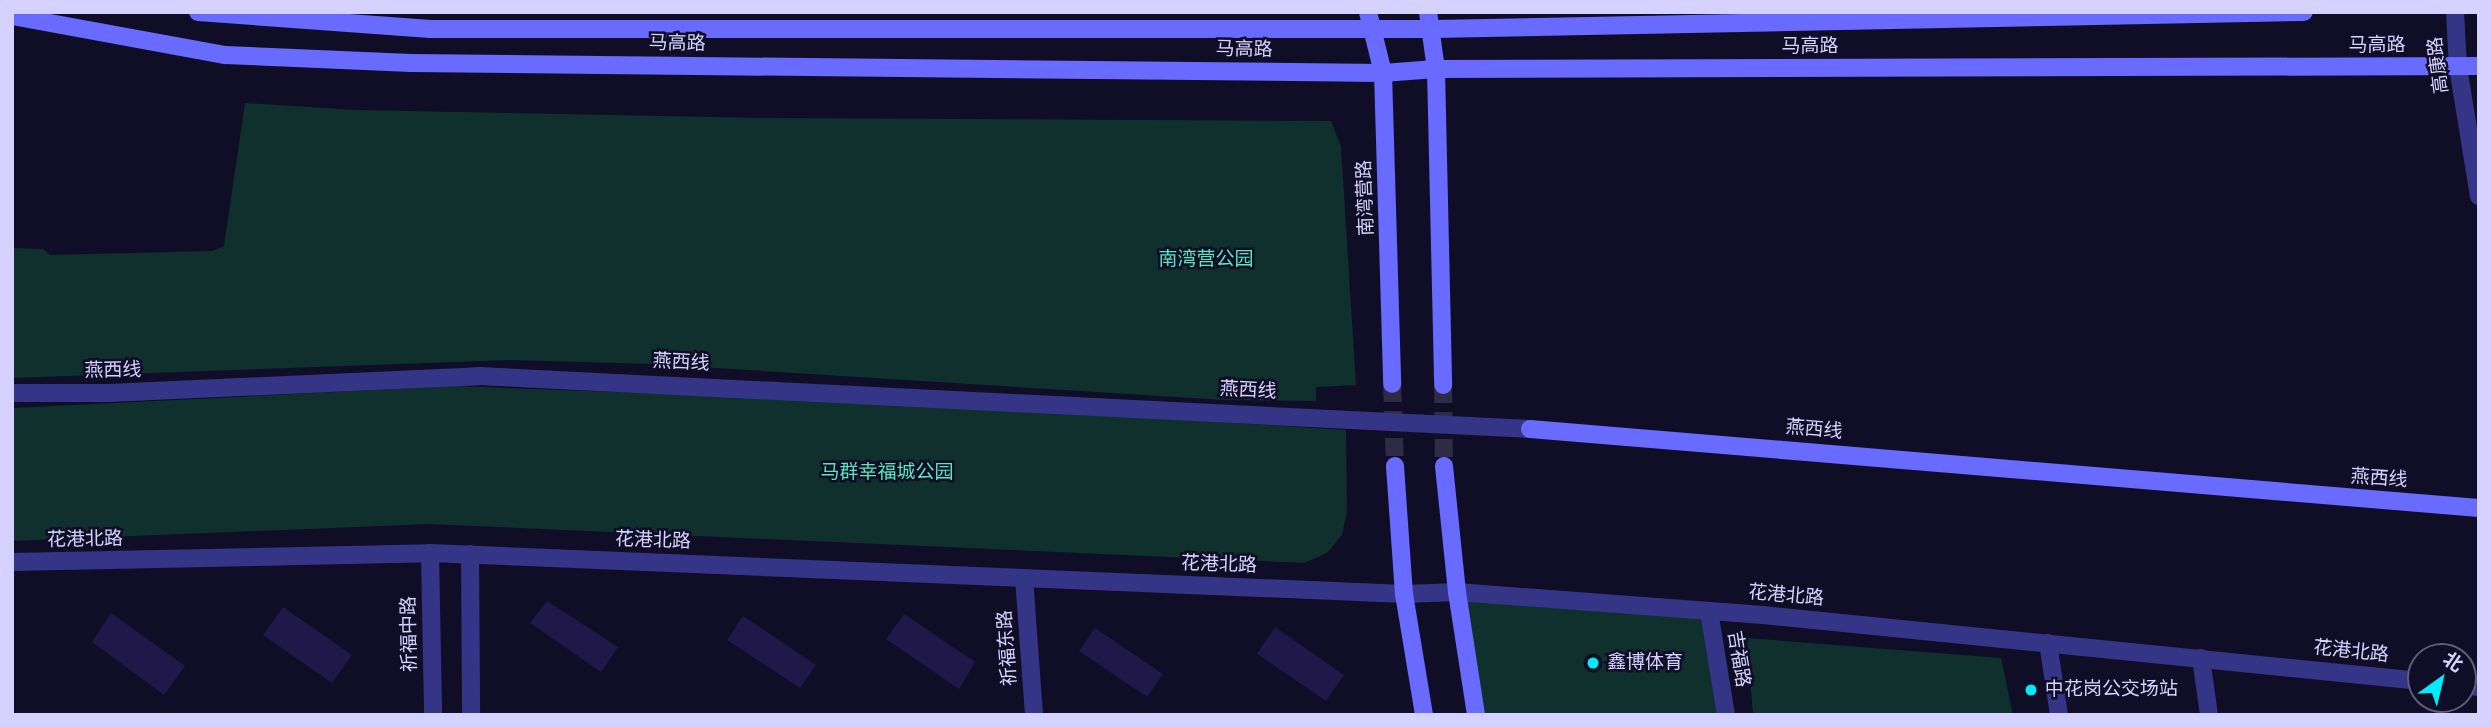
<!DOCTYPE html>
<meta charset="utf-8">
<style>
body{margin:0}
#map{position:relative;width:2491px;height:727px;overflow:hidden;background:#100d26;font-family:"Varela Round","Noto Sans SC",sans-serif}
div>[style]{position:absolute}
.green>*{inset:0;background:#10302e}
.building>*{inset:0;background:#201848}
.secondary-tunnel>*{height:18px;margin-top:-9px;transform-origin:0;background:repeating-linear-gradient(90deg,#2e2b47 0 18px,transparent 0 27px)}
.minor>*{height:18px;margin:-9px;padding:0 9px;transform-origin:9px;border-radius:9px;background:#353588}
.secondary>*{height:18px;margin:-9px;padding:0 9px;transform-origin:9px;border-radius:9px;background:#696aff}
.dots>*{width:19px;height:19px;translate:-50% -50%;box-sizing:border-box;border:4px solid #100d26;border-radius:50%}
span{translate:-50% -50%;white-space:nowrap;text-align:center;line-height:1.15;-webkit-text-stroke:5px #100d26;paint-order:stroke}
.street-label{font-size:19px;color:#d5d2ff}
.park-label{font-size:19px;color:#56e7bd}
.poi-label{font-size:19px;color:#d5d2ff}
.left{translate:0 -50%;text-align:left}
.frame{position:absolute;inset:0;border:14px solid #d5d2ff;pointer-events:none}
.north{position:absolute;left:2407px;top:643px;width:70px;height:70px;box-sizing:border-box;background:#100d26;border:2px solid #5f5c7d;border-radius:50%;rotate:34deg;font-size:19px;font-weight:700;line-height:28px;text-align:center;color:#d5d2ff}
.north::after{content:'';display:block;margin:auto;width:24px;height:32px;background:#00ecfd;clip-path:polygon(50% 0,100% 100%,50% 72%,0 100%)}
</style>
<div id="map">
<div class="green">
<div style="clip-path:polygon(245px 103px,356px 110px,766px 118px,1331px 121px,1341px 147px,1356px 385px,1316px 387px,1316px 401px,1224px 400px,652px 364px,511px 360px,12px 378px,12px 248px,43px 249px,50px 255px,212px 251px,224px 246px)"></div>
<div style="clip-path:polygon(457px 386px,929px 404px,1346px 430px,1347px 511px,1342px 535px,1327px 553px,1304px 563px,429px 524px,12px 541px,12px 408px)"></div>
<div style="clip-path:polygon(1457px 592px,1709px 611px,1726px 715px,1476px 715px)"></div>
<div style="clip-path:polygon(1747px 638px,2001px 658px,2013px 715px,1753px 715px)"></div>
</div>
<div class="building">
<div style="clip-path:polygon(547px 601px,618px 647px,601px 672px,530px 623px)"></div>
<div style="clip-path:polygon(283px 607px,352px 655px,332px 683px,263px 635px)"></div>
<div style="clip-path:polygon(111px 613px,185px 666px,164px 695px,92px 642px)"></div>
<div style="clip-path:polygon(904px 614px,975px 662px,959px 689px,886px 639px)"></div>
<div style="clip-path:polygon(743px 616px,816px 665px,800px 688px,727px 640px)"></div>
<div style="clip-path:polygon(1275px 627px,1344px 675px,1326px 701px,1257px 654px)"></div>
<div style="clip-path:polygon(1095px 628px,1163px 674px,1147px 697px,1079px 651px)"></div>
</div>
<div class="secondary-tunnel">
<div style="left:1392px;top:384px;width:82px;rotate:87.9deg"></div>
<div style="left:1443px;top:385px;width:81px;rotate:89.3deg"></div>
</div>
<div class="minor">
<div style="left:2455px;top:12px;width:55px;rotate:86.9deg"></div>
<div style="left:2458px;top:67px;width:131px;rotate:80.8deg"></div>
<div style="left:12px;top:393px;width:97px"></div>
<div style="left:109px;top:393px;width:370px;rotate:-2.6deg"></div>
<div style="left:479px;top:376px;width:1052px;rotate:2.89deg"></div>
<div style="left:430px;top:553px;width:162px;rotate:88.9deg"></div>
<div style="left:470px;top:554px;width:161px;rotate:89.6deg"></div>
<div style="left:12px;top:562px;width:418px;rotate:-1.2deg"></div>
<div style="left:430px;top:553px;width:975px;rotate:2.41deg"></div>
<div style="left:1404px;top:594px;width:53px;rotate:-2.2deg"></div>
<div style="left:1457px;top:592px;width:307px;rotate:4.3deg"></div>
<div style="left:1763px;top:615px;width:661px;rotate:5.73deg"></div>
<div style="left:1024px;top:578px;width:137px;rotate:85.8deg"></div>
<div style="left:1709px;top:611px;width:105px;rotate:80.7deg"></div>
<div style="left:2048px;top:643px;width:73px;rotate:81.3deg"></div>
<div style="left:2201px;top:658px;width:58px;rotate:82deg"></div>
<div style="left:2463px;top:685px;width:16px;rotate:7deg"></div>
</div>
<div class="secondary">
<div style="left:198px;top:12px;width:233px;rotate:4.2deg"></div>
<div style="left:430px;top:29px;width:1003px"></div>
<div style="left:1433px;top:29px;width:871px;rotate:-1.12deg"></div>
<div style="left:1368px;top:12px;width:63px;rotate:76.2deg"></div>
<div style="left:1383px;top:73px;width:311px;rotate:88.3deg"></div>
<div style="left:1428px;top:12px;width:58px;rotate:82deg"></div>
<div style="left:1436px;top:69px;width:316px;rotate:88.7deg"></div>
<div style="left:12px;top:16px;width:217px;rotate:10.4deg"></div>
<div style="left:225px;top:55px;width:186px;rotate:2.5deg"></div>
<div style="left:411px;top:63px;width:972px;rotate:0.59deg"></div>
<div style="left:1383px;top:73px;width:53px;rotate:-4.3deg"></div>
<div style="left:1436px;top:69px;width:1043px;rotate:-0.16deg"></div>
<div style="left:1530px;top:429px;width:952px;rotate:4.76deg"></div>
<div style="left:1395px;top:466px;width:128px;rotate:86deg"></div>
<div style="left:1404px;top:594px;width:123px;rotate:80.6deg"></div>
<div style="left:1444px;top:466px;width:127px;rotate:84.1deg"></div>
<div style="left:1457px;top:592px;width:124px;rotate:81.2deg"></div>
</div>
<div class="dots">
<div style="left:1593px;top:663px;background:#00ecfd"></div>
<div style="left:2031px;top:690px;background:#00ecfd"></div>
</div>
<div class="street-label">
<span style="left:677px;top:44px;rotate:1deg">马高路</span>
<span style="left:2377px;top:46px">马高路</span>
<span style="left:1810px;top:47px">马高路</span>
<span style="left:1244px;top:50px;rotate:1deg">马高路</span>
<span style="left:2439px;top:65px;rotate:-97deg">高康路</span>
<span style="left:1366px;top:198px;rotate:-92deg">南湾营路</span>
<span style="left:681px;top:363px;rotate:3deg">燕西线</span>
<span style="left:113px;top:371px;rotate:-1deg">燕西线</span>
<span style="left:1248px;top:391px;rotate:3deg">燕西线</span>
<span style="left:1814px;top:430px;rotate:5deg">燕西线</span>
<span style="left:2379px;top:479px;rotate:4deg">燕西线</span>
<span style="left:85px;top:540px;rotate:-1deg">花港北路</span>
<span style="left:653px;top:541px;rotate:2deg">花港北路</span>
<span style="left:1219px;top:565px;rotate:2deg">花港北路</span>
<span style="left:1786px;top:596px;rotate:5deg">花港北路</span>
<span style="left:410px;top:634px;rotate:-91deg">祈福中路</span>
<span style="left:1008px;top:648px;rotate:-94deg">祈福东路</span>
<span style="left:2351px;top:652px;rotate:6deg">花港北路</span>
<span style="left:1738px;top:659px;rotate:81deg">吉福路</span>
</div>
<div class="park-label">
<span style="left:1206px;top:260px">南湾营公园</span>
<span style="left:887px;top:473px">马群幸福城公园</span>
</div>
<div class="poi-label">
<span class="left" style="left:1607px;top:663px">鑫博体育</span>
<span class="left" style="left:2045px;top:690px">中花岗公交场站</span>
</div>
<div class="frame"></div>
<div class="north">北</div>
</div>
